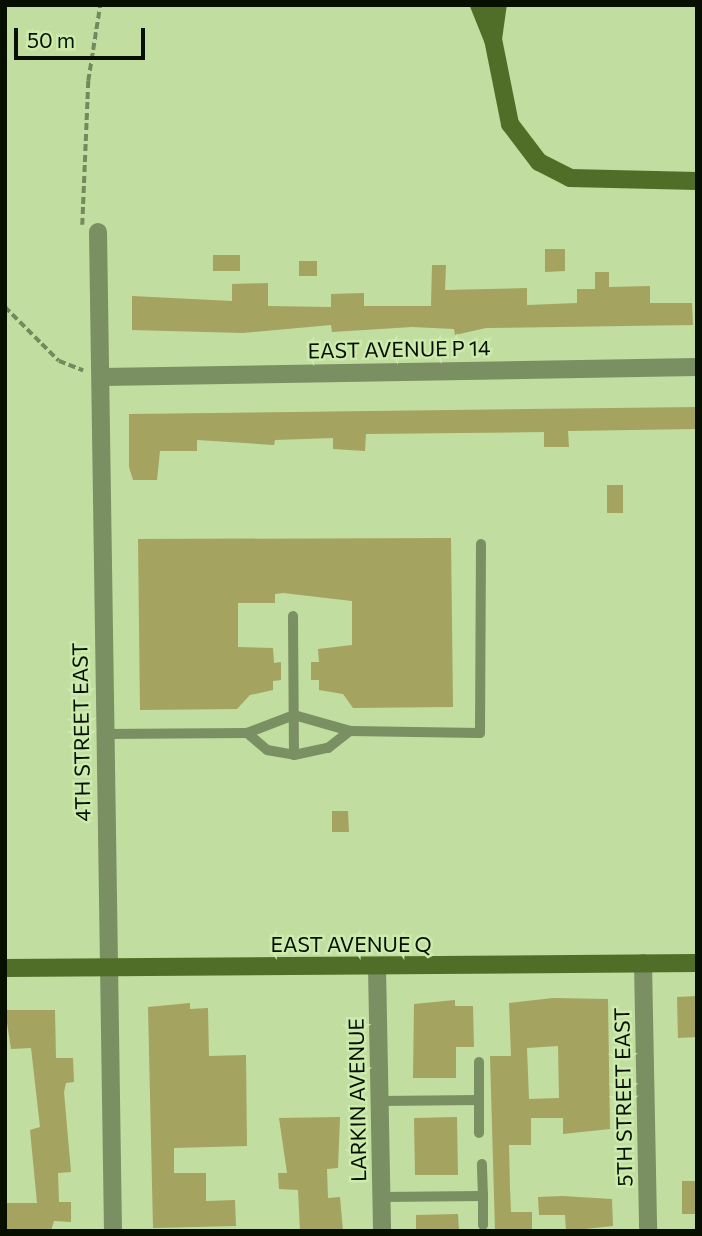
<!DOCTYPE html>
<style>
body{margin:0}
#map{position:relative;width:702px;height:1236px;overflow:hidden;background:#c1dd9f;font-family:Commissioner,sans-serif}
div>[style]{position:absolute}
.building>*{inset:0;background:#a4a360}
.path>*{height:3.5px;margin-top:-1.75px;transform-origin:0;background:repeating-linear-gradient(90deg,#75895e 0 7px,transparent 0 10.5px)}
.lane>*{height:10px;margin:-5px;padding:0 5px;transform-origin:5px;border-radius:5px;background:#7a8f62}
.street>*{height:18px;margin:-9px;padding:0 9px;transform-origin:9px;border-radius:9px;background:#7a8f62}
.secondary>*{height:18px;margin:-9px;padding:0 9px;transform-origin:9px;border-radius:9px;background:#516e28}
span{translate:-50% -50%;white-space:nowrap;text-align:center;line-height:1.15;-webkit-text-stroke:5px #cdebac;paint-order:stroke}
.street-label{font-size:21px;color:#060f00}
.frame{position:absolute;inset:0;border:7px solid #060f00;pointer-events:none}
.scale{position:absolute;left:14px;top:28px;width:131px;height:32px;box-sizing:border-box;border:4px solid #060f00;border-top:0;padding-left:9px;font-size:21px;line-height:24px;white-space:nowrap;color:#060f00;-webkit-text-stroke:5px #cdebac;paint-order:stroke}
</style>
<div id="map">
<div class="building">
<div style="clip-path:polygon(545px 249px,565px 249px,565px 271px,545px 272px)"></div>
<div style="clip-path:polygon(213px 255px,240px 255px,240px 271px,213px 271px)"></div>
<div style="clip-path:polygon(299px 261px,317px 261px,317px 276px,299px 276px)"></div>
<div style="clip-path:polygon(432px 265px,446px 265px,445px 290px,527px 288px,527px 305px,577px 303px,577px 289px,595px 289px,595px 272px,609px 272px,609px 287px,650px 286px,650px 303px,692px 303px,693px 325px,486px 328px,455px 335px,454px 329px,412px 327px,332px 332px,331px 325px,243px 333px,132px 330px,132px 296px,232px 301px,232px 284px,268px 283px,268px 306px,331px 307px,331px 294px,364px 293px,364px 306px,431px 306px)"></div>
<div style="clip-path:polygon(697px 407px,695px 429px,568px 431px,569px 447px,544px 447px,544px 432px,366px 434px,365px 451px,333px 449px,333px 438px,275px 440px,274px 445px,197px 440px,197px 451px,160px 451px,157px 480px,133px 480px,129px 467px,129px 414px)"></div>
<div style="clip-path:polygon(607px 485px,623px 485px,623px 513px,607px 513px)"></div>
<div style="clip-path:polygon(451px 538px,453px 707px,353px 708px,343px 694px,319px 690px,319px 680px,311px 680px,311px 662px,319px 662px,318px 649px,352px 645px,352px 601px,283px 593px,275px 594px,275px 603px,238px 603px,238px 647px,273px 648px,274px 663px,281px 662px,281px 680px,273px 681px,273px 690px,250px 695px,237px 709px,140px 710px,138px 539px)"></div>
<div style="clip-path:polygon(332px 811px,348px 811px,349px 832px,332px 832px)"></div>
<div style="clip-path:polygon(697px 996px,697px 1037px,678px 1038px,677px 997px)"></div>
<div style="clip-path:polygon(evenodd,553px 998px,608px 999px,610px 1129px,563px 1134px,563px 1118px,531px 1118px,531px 1145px,509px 1145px,510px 1188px,511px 1212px,532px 1212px,532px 1231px,495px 1231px,490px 1056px,511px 1056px,509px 1003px,553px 998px,558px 1046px,559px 1098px,529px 1099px,527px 1048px,558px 1046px)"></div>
<div style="clip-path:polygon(455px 1000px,455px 1006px,473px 1006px,474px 1047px,456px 1047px,456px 1078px,413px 1078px,414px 1004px)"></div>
<div style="clip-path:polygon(190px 1003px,190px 1009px,208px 1008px,209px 1056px,246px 1055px,247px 1146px,174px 1148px,174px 1173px,206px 1173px,206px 1201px,235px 1200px,236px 1226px,153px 1228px,148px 1007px)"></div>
<div style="clip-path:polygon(5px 1010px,55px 1010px,56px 1058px,73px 1058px,74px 1082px,66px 1083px,64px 1092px,71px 1172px,58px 1173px,59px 1202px,71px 1202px,71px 1222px,54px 1221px,51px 1231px,5px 1231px,5px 1203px,37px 1203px,30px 1130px,40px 1127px,31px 1048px,11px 1049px)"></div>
<div style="clip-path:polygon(340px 1117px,338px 1168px,327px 1169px,328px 1198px,340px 1197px,343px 1231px,300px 1231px,298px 1190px,279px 1189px,278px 1173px,287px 1173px,279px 1118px)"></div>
<div style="clip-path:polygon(457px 1117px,458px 1175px,415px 1175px,414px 1118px)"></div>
<div style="clip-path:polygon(682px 1181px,697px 1181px,697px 1214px,682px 1214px)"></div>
<div style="clip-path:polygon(562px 1196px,612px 1199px,613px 1226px,566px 1231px,565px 1215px,539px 1215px,538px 1197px)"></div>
<div style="clip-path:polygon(458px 1214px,459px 1231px,416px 1231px,416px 1215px)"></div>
</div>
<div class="path">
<div style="left:82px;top:225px;width:144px;rotate:-87.6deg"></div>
<div style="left:88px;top:81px;width:77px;rotate:-81deg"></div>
<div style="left:5px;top:307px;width:76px;rotate:45deg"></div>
<div style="left:59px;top:361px;width:26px;rotate:21deg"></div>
</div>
<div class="lane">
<div style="left:293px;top:616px;width:139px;rotate:89.6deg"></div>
<div style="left:247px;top:733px;width:26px;rotate:40deg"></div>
<div style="left:267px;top:750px;width:27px;rotate:10deg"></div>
<div style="left:294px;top:755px;width:35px;rotate:-12deg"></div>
<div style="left:328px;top:748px;width:28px;rotate:-38deg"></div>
<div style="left:103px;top:734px;width:144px;rotate:-0.4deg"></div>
<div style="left:247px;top:733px;width:50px;rotate:-21deg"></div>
<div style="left:294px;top:715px;width:58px;rotate:15.9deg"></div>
<div style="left:350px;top:731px;width:130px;rotate:0.9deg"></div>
<div style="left:480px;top:733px;width:189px;rotate:-89.7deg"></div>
<div style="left:479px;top:1100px;width:33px;rotate:90deg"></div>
<div style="left:380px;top:1101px;width:99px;rotate:-0.6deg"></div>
<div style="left:479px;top:1100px;width:38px;rotate:-90deg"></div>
<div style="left:382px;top:1197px;width:101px;rotate:-0.6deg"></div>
<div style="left:483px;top:1196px;width:32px;rotate:-92deg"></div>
<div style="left:483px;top:1225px;width:29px;rotate:-90deg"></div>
</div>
<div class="street">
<div style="left:98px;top:232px;width:999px;rotate:89.14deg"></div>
<div style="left:102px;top:377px;width:595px;rotate:-0.96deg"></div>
<div style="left:643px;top:963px;width:268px;rotate:88.9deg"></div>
<div style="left:377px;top:967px;width:264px;rotate:88.9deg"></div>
</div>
<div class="secondary">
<div style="left:479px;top:5px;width:37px;rotate:68deg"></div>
<div style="left:493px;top:39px;width:87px;rotate:78.7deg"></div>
<div style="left:510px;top:124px;width:48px;rotate:52.7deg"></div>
<div style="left:539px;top:162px;width:35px;rotate:27deg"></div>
<div style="left:570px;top:178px;width:127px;rotate:1.4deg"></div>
<div style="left:493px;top:39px;width:34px;rotate:-82deg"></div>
<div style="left:5px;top:968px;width:692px;rotate:-0.41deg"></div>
</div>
<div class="street-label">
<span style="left:399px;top:349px;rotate:-1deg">EAST AVENUE P 14</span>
<span style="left:81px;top:732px;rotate:-91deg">4TH STREET EAST</span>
<span style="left:351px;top:944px">EAST AVENUE Q</span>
<span style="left:623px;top:1097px;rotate:-91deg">5TH STREET EAST</span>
<span style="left:357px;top:1100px;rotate:-91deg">LARKIN AVENUE</span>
</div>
<div class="frame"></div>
<div class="scale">50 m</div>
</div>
